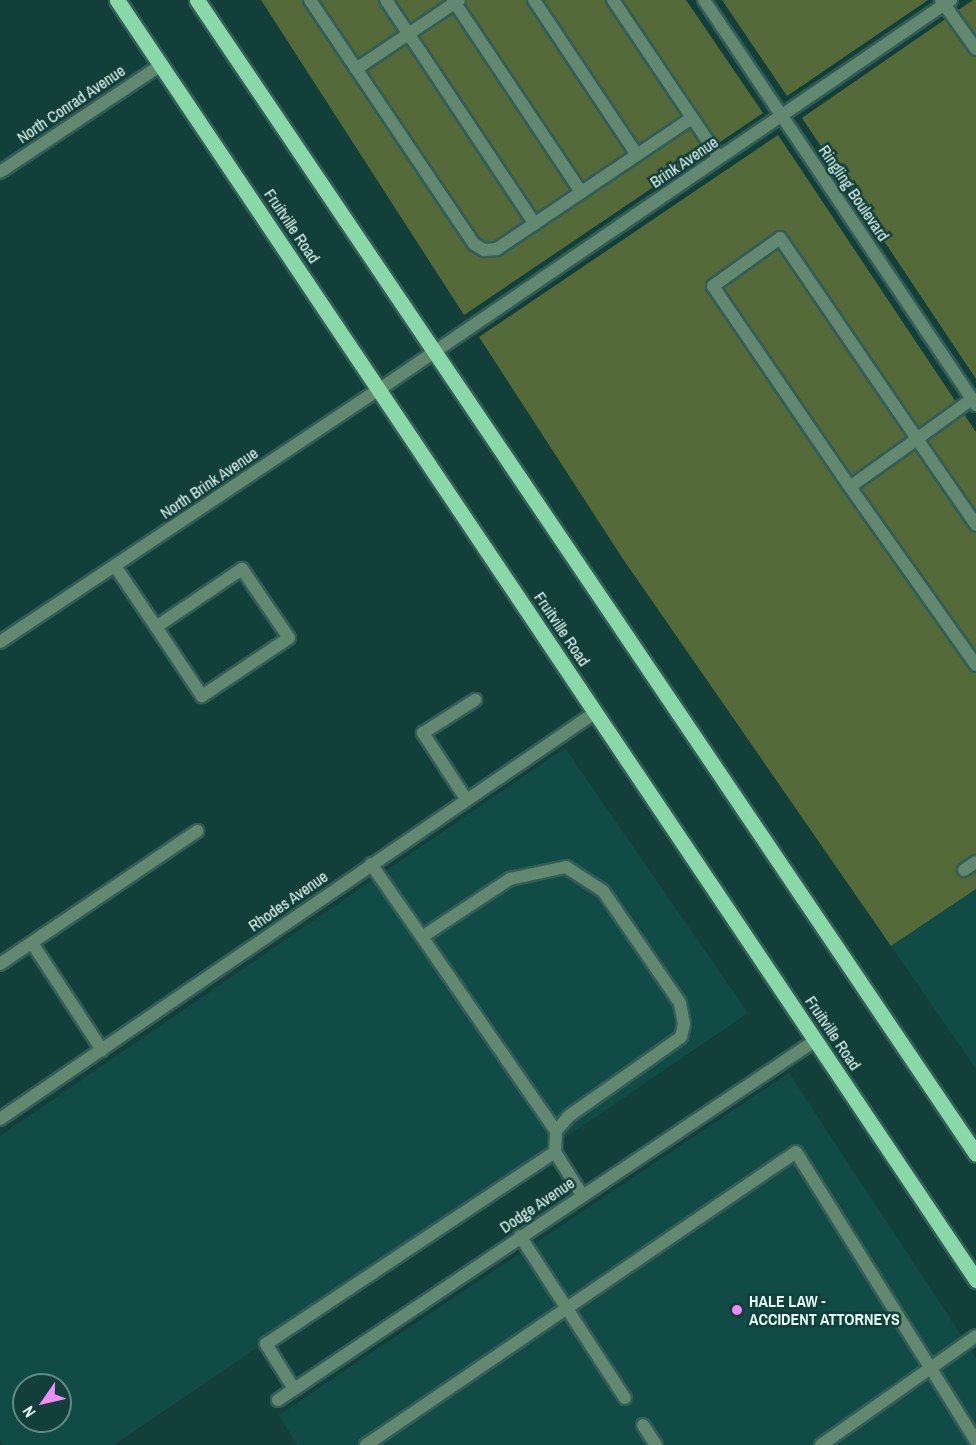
<!DOCTYPE html>
<style>
body{margin:0}
#map{position:relative;width:976px;height:1445px;overflow:hidden;background:#123f39;font-family:"Archivo Narrow",sans-serif}
div>[style]{position:absolute}
.built>*{inset:0;background:#104c45}
.green>*{inset:0;background:#546a38}
.roads{filter:drop-shadow(2px 0 #335d57) drop-shadow(-2px 0 #335d57) drop-shadow(0 2px #335d57) drop-shadow(0 -2px #335d57)}
.lane>*{height:12px;margin:-6px;padding:0 6px;transform-origin:6px;border-radius:6px;background:#628870}
.street>*{height:12px;margin:-6px;padding:0 6px;transform-origin:6px;border-radius:6px;background:#628870}
.primary>*{height:15px;margin:-7.5px;padding:0 7.5px;transform-origin:7.5px;border-radius:7.5px;background:#89d9a8}
.dots>*{width:16px;height:16px;translate:-50% -50%;box-sizing:border-box;border:3px solid #123f39;border-radius:50%}
span{translate:-50% -50%;white-space:nowrap;text-align:center;line-height:1.15;-webkit-text-stroke:5px #123f39;paint-order:stroke}
.street-label{font-size:16px;color:#e2f9f5}
.poi-label{font-size:16px;color:#e2f9f5;font-weight:700}
.left{translate:0 -50%;text-align:left}
.north{position:absolute;left:12px;top:1373px;width:60px;height:60px;box-sizing:border-box;background:#123f39;border:2px solid #658984;border-radius:50%;rotate:236deg;font-size:16px;font-weight:700;line-height:24px;text-align:center;color:#e2f9f5}
.north::after{content:'';display:block;margin:auto;width:21px;height:27px;background:#ed8cf9;clip-path:polygon(50% 0,100% 100%,50% 72%,0 100%)}
</style>
<div id="map">
<div class="built">
<div style="clip-path:polygon(evenodd,565px 748px,748px 1013px,114px 1445px,3px 1445px,0 1440px,0 1136px,565px 748px,24px 1385px,60px 1385px,60px 1421px,24px 1421px,24px 1385px)"></div>
<div style="clip-path:polygon(976px 889px,976px 1069px,891px 946px)"></div>
<div style="clip-path:polygon(789px 1073px,976px 1358px,976px 1445px,297px 1445px,279px 1415px)"></div>
</div>
<div class="green">
<div style="clip-path:polygon(261px 0,686px 0,763px 113px,464px 315px)"></div>
<div style="clip-path:polygon(722px 0,928px 0,787px 96px)"></div>
<div style="clip-path:polygon(973px 0,976px 0,976px 379px,802px 118px)"></div>
<div style="clip-path:polygon(778px 135px,976px 432px,976px 889px,891px 946px,623px 559px,479px 337px)"></div>
</div>
<div class="roads">
<div class="lane">
<div style="left:310px;top:0;width:294px;rotate:56.1deg"></div>
<div style="left:474px;top:244px;width:12px;rotate:31deg"></div>
<div style="left:484px;top:250px;width:13px;rotate:-4deg"></div>
<div style="left:497px;top:249px;width:235px;rotate:-33.9deg"></div>
<div style="left:386px;top:0;width:269px;rotate:56.4deg"></div>
<div style="left:453px;top:0;width:231px;rotate:56.3deg"></div>
<div style="left:534px;top:0;width:186px;rotate:56.4deg"></div>
<div style="left:613px;top:0;width:190px;rotate:56.1deg"></div>
<div style="left:941px;top:0;width:60px;rotate:54.5deg"></div>
<div style="left:356px;top:69px;width:124px;rotate:-33.8deg"></div>
<div style="left:972px;top:399px;width:68px;rotate:144deg"></div>
<div style="left:917px;top:439px;width:82px;rotate:144.4deg"></div>
<div style="left:850px;top:487px;width:243px;rotate:-124.3deg"></div>
<div style="left:713px;top:286px;width:82px;rotate:-35.6deg"></div>
<div style="left:780px;top:238px;width:243px;rotate:55.7deg"></div>
<div style="left:917px;top:439px;width:104px;rotate:55.5deg"></div>
<div style="left:850px;top:487px;width:218px;rotate:54.7deg"></div>
<div style="left:115px;top:566px;width:73px;rotate:56.1deg"></div>
<div style="left:242px;top:569px;width:83px;rotate:55.7deg"></div>
<div style="left:289px;top:638px;width:105px;rotate:146.3deg"></div>
<div style="left:202px;top:696px;width:83px;rotate:-123.7deg"></div>
<div style="left:156px;top:627px;width:104px;rotate:-34deg"></div>
<div style="left:466px;top:799px;width:79px;rotate:-123.1deg"></div>
<div style="left:423px;top:733px;width:62px;rotate:-32.4deg"></div>
<div style="left:371px;top:864px;width:89px;rotate:55.1deg"></div>
<div style="left:964px;top:870px;width:14px;rotate:-34deg"></div>
<div style="left:32px;top:943px;width:128px;rotate:56.8deg"></div>
<div style="left:0;top:964px;width:238px;rotate:-34deg"></div>
<div style="left:555px;top:1152px;width:21px;rotate:-87deg"></div>
<div style="left:556px;top:1131px;width:20px;rotate:-49deg"></div>
<div style="left:569px;top:1116px;width:137px;rotate:-35.2deg"></div>
<div style="left:681px;top:1037px;width:13px;rotate:-77deg"></div>
<div style="left:684px;top:1024px;width:21px;rotate:-101deg"></div>
<div style="left:680px;top:1003px;width:136px;rotate:-124.5deg"></div>
<div style="left:603px;top:891px;width:44px;rotate:-147deg"></div>
<div style="left:566px;top:867px;width:57px;rotate:167.9deg"></div>
<div style="left:510px;top:879px;width:105px;rotate:146.6deg"></div>
<div style="left:422px;top:937px;width:236px;rotate:55.4deg"></div>
<div style="left:520px;top:1236px;width:193px;rotate:57.1deg"></div>
<div style="left:294px;top:1389px;width:53px;rotate:-121.9deg"></div>
<div style="left:266px;top:1344px;width:347px;rotate:-33.6deg"></div>
<div style="left:555px;top:1152px;width:51px;rotate:57.9deg"></div>
<div style="left:643px;top:1425px;width:24px;rotate:57deg"></div>
<div style="left:366px;top:1445px;width:520px;rotate:-34.27deg"></div>
<div style="left:796px;top:1152px;width:340px;rotate:58.1deg"></div>
<div style="left:821px;top:1445px;width:189px;rotate:-35.1deg"></div>
</div>
<div class="street">
<div style="left:704px;top:0;width:488px;rotate:56.1deg"></div>
<div style="left:0;top:172px;width:193px;rotate:-33.6deg"></div>
<div style="left:0;top:642px;width:457px;rotate:-33.7deg"></div>
<div style="left:380px;top:389px;width:691px;rotate:-34.27deg"></div>
<div style="left:0;top:1119px;width:722px;rotate:-34.33deg"></div>
<div style="left:278px;top:1400px;width:647px;rotate:-33.79deg"></div>
</div>
<div class="primary">
<div style="left:117px;top:0;width:1542px;rotate:56.13deg"></div>
<div style="left:197px;top:0;width:1392px;rotate:55.98deg"></div>
</div>
</div>
<div class="dots">
<div style="left:737px;top:1310px;background:#ed8cf9"></div>
</div>
<div class="street-label">
<span style="left:71px;top:104px;rotate:-34deg">North Conrad Avenue</span>
<span style="left:684px;top:162px;rotate:-34deg">Brink Avenue</span>
<span style="left:854px;top:193px;rotate:56deg">Ringling Boulevard</span>
<span style="left:292px;top:226px;rotate:56deg">Fruitville Road</span>
<span style="left:209px;top:483px;rotate:-34deg">North Brink Avenue</span>
<span style="left:562px;top:629px;rotate:56deg">Fruitville Road</span>
<span style="left:288px;top:901px;rotate:-35deg">Rhodes Avenue</span>
<span style="left:833px;top:1033px;rotate:56deg">Fruitville Road</span>
<span style="left:537px;top:1205px;rotate:-34deg">Dodge Avenue</span>
</div>
<div class="poi-label">
<span class="left" style="left:749px;top:1310px">HALE LAW -<br>ACCIDENT ATTORNEYS</span>
</div>
<div class="north">N</div>
</div>
